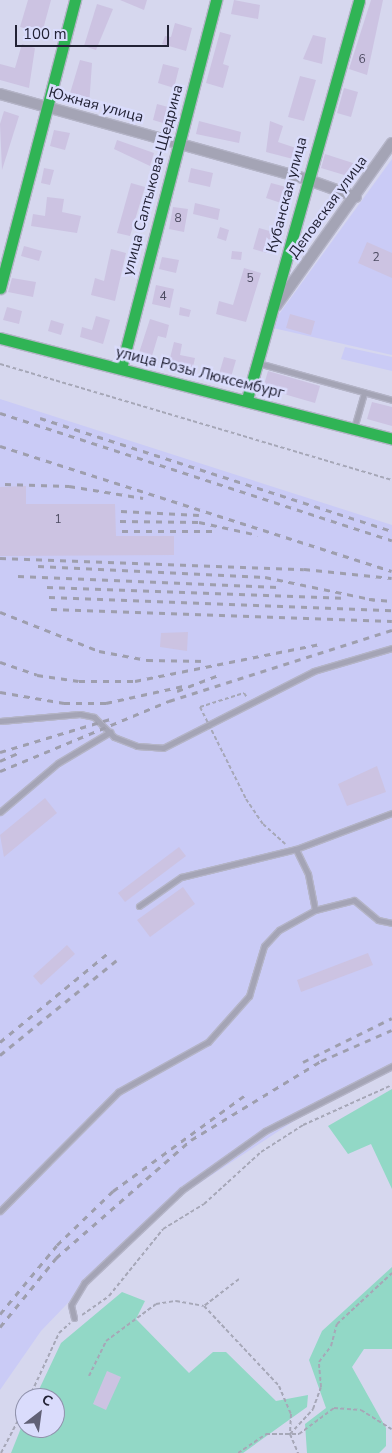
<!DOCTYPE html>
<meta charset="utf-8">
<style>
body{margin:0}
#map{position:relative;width:392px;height:1453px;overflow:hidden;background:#d6d7ee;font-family:"Nunito Sans",sans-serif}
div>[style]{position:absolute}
.built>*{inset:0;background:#cacbf6}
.green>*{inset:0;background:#92d8c6}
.building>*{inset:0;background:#ccc3e2}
.path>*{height:2px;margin-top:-1px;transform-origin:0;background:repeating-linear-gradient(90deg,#a6a7b7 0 4px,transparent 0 6.5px)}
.roads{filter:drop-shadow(1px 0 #b4b4c7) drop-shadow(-1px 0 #b4b4c7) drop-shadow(0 1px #b4b4c7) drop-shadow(0 -1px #b4b4c7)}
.lane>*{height:5px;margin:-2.5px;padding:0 2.5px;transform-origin:2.5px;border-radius:2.5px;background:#a4a4b5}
.street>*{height:10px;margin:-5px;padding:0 5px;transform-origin:5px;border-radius:5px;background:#a4a4b5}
.fast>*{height:11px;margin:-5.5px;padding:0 5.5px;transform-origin:5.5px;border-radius:5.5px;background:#30b455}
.rail>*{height:3px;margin-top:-1.5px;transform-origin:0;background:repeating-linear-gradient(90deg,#9e9ead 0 6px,transparent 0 12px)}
.path-bridge>*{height:2px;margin-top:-1px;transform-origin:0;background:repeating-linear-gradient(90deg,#a6a7b7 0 4px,transparent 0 6.5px)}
span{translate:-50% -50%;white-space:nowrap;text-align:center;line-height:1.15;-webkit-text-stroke:5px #dadcfc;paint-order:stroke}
.number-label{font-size:12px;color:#4c4a60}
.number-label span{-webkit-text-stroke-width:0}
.street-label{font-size:15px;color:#222235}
.north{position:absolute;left:15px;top:1388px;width:50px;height:50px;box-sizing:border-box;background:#dadcfc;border:1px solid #9092ac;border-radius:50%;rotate:30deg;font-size:14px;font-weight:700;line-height:20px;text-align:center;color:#222235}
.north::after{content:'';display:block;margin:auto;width:18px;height:22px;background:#616176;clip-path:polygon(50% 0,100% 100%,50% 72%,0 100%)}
.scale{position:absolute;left:15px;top:25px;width:154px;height:22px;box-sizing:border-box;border:2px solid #222235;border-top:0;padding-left:6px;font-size:15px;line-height:18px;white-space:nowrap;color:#222235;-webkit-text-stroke:4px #dadcfc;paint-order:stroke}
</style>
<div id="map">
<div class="built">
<div style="clip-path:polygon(392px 159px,392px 355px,273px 328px,274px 321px)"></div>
<div style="clip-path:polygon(345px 347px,392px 357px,392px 371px,341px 359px)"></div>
<div style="clip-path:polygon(0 399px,392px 525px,392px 1071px,317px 1106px,186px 1192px,115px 1254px,41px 1331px,0 1390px)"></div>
</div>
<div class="green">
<div style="clip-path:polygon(392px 1089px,392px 1189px,371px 1144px,348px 1154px,328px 1126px)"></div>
<div style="clip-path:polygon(392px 1267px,392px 1349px,364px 1349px,352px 1367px,386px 1428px,386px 1446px,379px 1453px,307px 1453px,305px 1424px,326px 1408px,309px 1360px,322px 1331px)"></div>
<div style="clip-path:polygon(122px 1292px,145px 1301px,136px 1319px,189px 1373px,213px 1352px,226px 1352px,276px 1401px,308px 1395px,307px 1407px,243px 1453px,11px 1453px,25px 1418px,25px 1428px,55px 1428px,55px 1398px,35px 1398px,61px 1343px)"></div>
</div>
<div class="building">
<div style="clip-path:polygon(28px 0,51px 0,42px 33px,20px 27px)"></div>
<div style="clip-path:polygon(120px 0,147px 0,144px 10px)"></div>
<div style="clip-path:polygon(234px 0,260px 5px,258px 19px,231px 14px)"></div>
<div style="clip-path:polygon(371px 0,383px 0,367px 75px,349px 69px)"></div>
<div style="clip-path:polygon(97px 4px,113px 9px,96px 50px,84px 46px)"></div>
<div style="clip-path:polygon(175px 23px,192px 28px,186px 51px,162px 44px,165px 36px,171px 37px)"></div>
<div style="clip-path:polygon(220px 32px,231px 35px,223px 64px,229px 66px,223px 88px,206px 83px)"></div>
<div style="clip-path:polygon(313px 35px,326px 38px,322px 64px,303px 59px)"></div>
<div style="clip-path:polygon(22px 44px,35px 48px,29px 88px,0 80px,0 64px,15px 68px)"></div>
<div style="clip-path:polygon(80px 60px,92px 63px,89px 106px,68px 100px)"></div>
<div style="clip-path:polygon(163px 64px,179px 68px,174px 88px,158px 83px)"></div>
<div style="clip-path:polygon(300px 76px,316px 80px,304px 121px,288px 117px)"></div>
<div style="clip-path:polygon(344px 88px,358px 92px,351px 117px,337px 113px)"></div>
<div style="clip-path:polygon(157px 104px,168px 107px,163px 123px,153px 120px)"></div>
<div style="clip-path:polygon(4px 111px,19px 116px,2px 170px,0 124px)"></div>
<div style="clip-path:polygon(199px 121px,241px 132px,239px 143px,196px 134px)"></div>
<div style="clip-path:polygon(270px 121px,283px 126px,278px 142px,296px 148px,293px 159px,266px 152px)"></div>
<div style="clip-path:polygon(54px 130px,70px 133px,65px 150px,50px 146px)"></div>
<div style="clip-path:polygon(117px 140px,154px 153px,150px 166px,114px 149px)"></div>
<div style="clip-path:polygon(325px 154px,356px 164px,351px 177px,321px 168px)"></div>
<div style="clip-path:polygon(44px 168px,54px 170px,50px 185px,41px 183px)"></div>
<div style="clip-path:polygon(191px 168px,213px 173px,210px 187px,188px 182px)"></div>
<div style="clip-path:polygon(131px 183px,145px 187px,130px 236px,117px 233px)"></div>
<div style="clip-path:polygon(271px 183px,286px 187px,281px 203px,266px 198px)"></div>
<div style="clip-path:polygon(47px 197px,64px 199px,62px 212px,81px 216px,77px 233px,31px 226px,33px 214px,45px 216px)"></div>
<div style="clip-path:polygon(195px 203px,220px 209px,218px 220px,193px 214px)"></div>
<div style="clip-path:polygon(173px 207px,188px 209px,184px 232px,169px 229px)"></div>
<div style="clip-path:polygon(220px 227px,229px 230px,226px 241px,217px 238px)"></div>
<div style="clip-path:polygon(259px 228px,273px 232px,267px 253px,253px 249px)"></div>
<div style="clip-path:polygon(367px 242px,392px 253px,392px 278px,358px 263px)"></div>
<div style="clip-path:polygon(24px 246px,42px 251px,39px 261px,21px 256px)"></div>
<div style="clip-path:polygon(111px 249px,126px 253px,115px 301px,91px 295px,95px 278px,104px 281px)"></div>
<div style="clip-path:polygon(232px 251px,242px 252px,241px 260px,231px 259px)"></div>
<div style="clip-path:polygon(162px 257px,179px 260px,176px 273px,159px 269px)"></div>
<div style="clip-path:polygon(244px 268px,261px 273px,246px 322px,216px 314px,219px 301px,233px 305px)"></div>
<div style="clip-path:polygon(12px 278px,36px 282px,33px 297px,8px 292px)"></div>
<div style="clip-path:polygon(156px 285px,174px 289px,170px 308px,152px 304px)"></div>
<div style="clip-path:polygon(7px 307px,22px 311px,19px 324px,3px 320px)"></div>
<div style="clip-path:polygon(180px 307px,191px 310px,189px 317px,179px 315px)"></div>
<div style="clip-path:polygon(290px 314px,315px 321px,311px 335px,286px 328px)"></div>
<div style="clip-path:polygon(96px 316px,110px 320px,103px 344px,80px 337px,82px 327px,92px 330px)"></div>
<div style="clip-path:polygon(150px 319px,169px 325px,166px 338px,158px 336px,152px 356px,139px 353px)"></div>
<div style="clip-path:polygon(51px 320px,64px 324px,61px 335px,48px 331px)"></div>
<div style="clip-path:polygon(174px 342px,182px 344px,180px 355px,195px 358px,193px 367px,169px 362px)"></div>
<div style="clip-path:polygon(224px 357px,236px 360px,231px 377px,219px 374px)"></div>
<div style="clip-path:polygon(268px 371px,320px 386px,315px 403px,263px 388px)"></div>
<div style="clip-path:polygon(372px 402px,392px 407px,392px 426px,367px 419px)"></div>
<div style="clip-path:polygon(26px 486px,26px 504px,115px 504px,116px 536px,174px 536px,174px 555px,0 556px,0 487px)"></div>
<div style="clip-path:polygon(188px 632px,187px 651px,160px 647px,161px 633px)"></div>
<div style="clip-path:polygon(377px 766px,386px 792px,347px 806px,338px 784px)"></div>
<div style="clip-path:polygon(45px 798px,57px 813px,4px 857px,0 835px)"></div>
<div style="clip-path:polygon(179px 847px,186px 856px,125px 902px,118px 893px)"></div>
<div style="clip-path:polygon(183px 887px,195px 904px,150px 937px,137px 920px)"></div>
<div style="clip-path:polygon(67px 945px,75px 954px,41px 985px,33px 976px)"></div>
<div style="clip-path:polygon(368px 953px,373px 965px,301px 992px,297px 980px)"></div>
<div style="clip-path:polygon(107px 1371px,121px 1377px,106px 1410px,93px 1404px)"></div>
</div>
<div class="path">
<div style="left:0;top:364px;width:409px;rotate:16.5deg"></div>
<div style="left:200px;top:707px;width:46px;rotate:-17.7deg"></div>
<div style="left:244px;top:693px;width:4px;rotate:56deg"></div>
<div style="left:246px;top:799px;width:30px;rotate:56deg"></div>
<div style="left:263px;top:824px;width:30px;rotate:42deg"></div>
<div style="left:239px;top:1279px;width:44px;rotate:142.4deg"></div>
<div style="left:204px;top:1306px;width:110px;rotate:46.8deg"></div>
<div style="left:279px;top:1386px;width:30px;rotate:67deg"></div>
<div style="left:291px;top:1414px;width:20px;rotate:93deg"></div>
<div style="left:290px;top:1434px;width:21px;rotate:67deg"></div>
<div style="left:82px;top:1315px;width:33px;rotate:-35deg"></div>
<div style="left:109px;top:1296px;width:86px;rotate:-51.1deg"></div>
<div style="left:163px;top:1229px;width:48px;rotate:-31.4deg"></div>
<div style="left:204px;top:1204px;width:77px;rotate:-42.4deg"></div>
<div style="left:261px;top:1152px;width:50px;rotate:-32.7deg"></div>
<div style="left:303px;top:1125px;width:98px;rotate:-24.2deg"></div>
<div style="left:89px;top:1376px;width:39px;rotate:-64deg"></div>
<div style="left:106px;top:1341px;width:62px;rotate:-36.5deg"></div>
<div style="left:156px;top:1304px;width:20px;rotate:-9deg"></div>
<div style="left:176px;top:1301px;width:28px;rotate:10deg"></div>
<div style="left:29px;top:1398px;width:72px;rotate:-65.2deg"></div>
<div style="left:59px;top:1333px;width:15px;rotate:-42deg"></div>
<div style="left:290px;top:1434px;width:34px;rotate:-47deg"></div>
<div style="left:313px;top:1409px;width:23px;rotate:-70deg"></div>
<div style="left:321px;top:1387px;width:25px;rotate:-95deg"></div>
<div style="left:319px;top:1362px;width:20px;rotate:-53deg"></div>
<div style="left:331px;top:1346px;width:23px;rotate:-75deg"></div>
<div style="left:337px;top:1324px;width:75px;rotate:-42.8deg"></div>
<div style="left:1px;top:1453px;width:52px;rotate:-62.4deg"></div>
<div style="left:238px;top:1453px;width:34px;rotate:-34deg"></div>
<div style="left:266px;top:1434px;width:33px"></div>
<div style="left:299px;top:1434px;width:44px;rotate:-36.6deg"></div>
<div style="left:334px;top:1408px;width:27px;rotate:4deg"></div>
<div style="left:361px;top:1410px;width:36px;rotate:32deg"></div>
</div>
<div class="roads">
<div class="lane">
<div style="left:258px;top:363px;width:139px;rotate:15.4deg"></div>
<div style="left:354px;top:428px;width:37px;rotate:-74deg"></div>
<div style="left:0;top:721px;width:80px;rotate:-5deg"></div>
<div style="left:80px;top:714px;width:14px;rotate:12deg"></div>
<div style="left:94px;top:717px;width:28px;rotate:45deg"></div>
<div style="left:114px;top:737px;width:25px;rotate:21deg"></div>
<div style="left:137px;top:746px;width:26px;rotate:4deg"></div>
<div style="left:163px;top:748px;width:169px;rotate:-27deg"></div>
<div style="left:314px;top:671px;width:81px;rotate:-16.4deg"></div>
<div style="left:0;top:812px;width:76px;rotate:-40.2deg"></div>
<div style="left:58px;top:763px;width:61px;rotate:-30.8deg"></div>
<div style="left:296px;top:849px;width:103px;rotate:-20.6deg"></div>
<div style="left:315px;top:910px;width:40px;rotate:-14.4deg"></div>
<div style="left:354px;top:900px;width:31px;rotate:40deg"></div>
<div style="left:378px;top:920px;width:14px;rotate:12deg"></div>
<div style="left:0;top:1211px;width:168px;rotate:-45.2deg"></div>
<div style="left:118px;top:1092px;width:103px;rotate:-29.1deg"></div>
<div style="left:208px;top:1042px;width:62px;rotate:-48.3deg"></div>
<div style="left:249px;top:996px;width:52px;rotate:-73.3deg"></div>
<div style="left:264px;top:946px;width:22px;rotate:-47deg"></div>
<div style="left:279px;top:930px;width:41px;rotate:-29.1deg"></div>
<div style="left:315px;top:910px;width:37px;rotate:-101deg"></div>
<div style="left:308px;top:874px;width:28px;rotate:-116deg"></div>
<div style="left:296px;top:849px;width:118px;rotate:166.3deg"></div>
<div style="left:181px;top:877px;width:51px;rotate:145.4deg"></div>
<div style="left:74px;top:1318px;width:13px;rotate:-103deg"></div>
<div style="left:71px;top:1305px;width:26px;rotate:-59deg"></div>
<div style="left:84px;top:1283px;width:135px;rotate:-43.5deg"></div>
<div style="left:182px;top:1190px;width:102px;rotate:-35.4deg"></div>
<div style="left:265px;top:1131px;width:143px;rotate:-27.1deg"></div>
</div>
<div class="street">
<div style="left:0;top:94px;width:318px;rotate:15.5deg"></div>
<div style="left:306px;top:179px;width:53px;rotate:19.8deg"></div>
<div style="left:276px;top:306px;width:200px;rotate:-54.6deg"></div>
</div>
<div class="fast">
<div style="left:0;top:288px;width:298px;rotate:-75.4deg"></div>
<div style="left:0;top:338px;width:405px;rotate:14.4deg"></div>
<div style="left:121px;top:368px;width:380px;rotate:-75.5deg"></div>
<div style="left:247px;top:399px;width:414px;rotate:-74.3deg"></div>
</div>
</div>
<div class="rail">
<div style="left:0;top:413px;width:412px;rotate:18deg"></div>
<div style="left:40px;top:418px;width:370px;rotate:17.8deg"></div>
<div style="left:0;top:446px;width:411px;rotate:17.7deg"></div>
<div style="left:5px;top:484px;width:64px;rotate:1.8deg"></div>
<div style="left:69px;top:486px;width:75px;rotate:9.2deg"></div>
<div style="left:121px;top:511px;width:78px;rotate:2.9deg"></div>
<div style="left:120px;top:521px;width:79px;rotate:0.7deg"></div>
<div style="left:199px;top:522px;width:60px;rotate:12.4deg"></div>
<div style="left:122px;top:531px;width:92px"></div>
<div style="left:0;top:558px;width:304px;rotate:2.1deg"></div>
<div style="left:304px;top:569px;width:88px;rotate:5.8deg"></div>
<div style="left:38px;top:566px;width:227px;rotate:2.8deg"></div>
<div style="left:265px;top:577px;width:112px;rotate:11.8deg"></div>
<div style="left:18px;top:576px;width:260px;rotate:2.4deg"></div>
<div style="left:47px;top:587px;width:295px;rotate:2.1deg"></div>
<div style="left:49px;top:597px;width:343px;rotate:2.2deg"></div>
<div style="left:369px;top:599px;width:23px;rotate:5deg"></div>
<div style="left:51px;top:609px;width:341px;rotate:2deg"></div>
<div style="left:0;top:612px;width:106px;rotate:21.5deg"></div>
<div style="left:99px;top:651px;width:49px;rotate:10.6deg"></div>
<div style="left:147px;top:660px;width:59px;rotate:1deg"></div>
<div style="left:0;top:662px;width:39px;rotate:19deg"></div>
<div style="left:37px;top:675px;width:42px;rotate:8.1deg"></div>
<div style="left:79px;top:681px;width:56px"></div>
<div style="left:135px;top:681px;width:190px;rotate:-11.3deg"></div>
<div style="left:177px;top:691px;width:45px;rotate:-20.9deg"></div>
<div style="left:0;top:692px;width:65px;rotate:9.8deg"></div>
<div style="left:64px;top:703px;width:42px"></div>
<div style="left:106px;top:703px;width:79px;rotate:-12.4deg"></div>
<div style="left:0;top:752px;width:115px;rotate:-16.7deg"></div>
<div style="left:0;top:761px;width:22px;rotate:-24deg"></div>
<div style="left:0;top:771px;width:183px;rotate:-22.5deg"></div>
<div style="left:169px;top:701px;width:234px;rotate:-17.7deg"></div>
<div style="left:0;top:1042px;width:141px;rotate:-39.5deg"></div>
<div style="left:0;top:1055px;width:151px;rotate:-39.1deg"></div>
<div style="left:303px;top:1062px;width:99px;rotate:-26.3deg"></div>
<div style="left:0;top:1314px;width:89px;rotate:-50.4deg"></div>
<div style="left:57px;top:1245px;width:78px;rotate:-44deg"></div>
<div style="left:113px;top:1191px;width:167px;rotate:-36deg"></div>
<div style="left:0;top:1327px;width:89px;rotate:-50.9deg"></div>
<div style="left:56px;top:1258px;width:179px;rotate:-41.2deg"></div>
<div style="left:191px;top:1140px;width:152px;rotate:-31.3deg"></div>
<div style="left:321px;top:1061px;width:77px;rotate:-23.6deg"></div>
</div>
<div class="path-bridge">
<div style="left:200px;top:707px;width:103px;rotate:63.4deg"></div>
</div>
<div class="number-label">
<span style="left:362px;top:60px">6</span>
<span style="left:178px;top:219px">8</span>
<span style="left:376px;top:258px">2</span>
<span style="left:250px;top:279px">5</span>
<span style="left:163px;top:297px">4</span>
<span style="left:58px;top:520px">1</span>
</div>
<div class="street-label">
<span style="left:96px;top:105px;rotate:15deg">Южная улица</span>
<span style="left:153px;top:180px;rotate:-75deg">улица Салтыкова-Щедрина</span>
<span style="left:287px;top:195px;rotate:-75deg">Кубанская улица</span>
<span style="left:328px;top:207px;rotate:-54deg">Деповская улица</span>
<span style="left:200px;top:373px;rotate:14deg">улица Розы Люксембург</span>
</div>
<div class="north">С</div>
<div class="scale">100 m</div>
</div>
